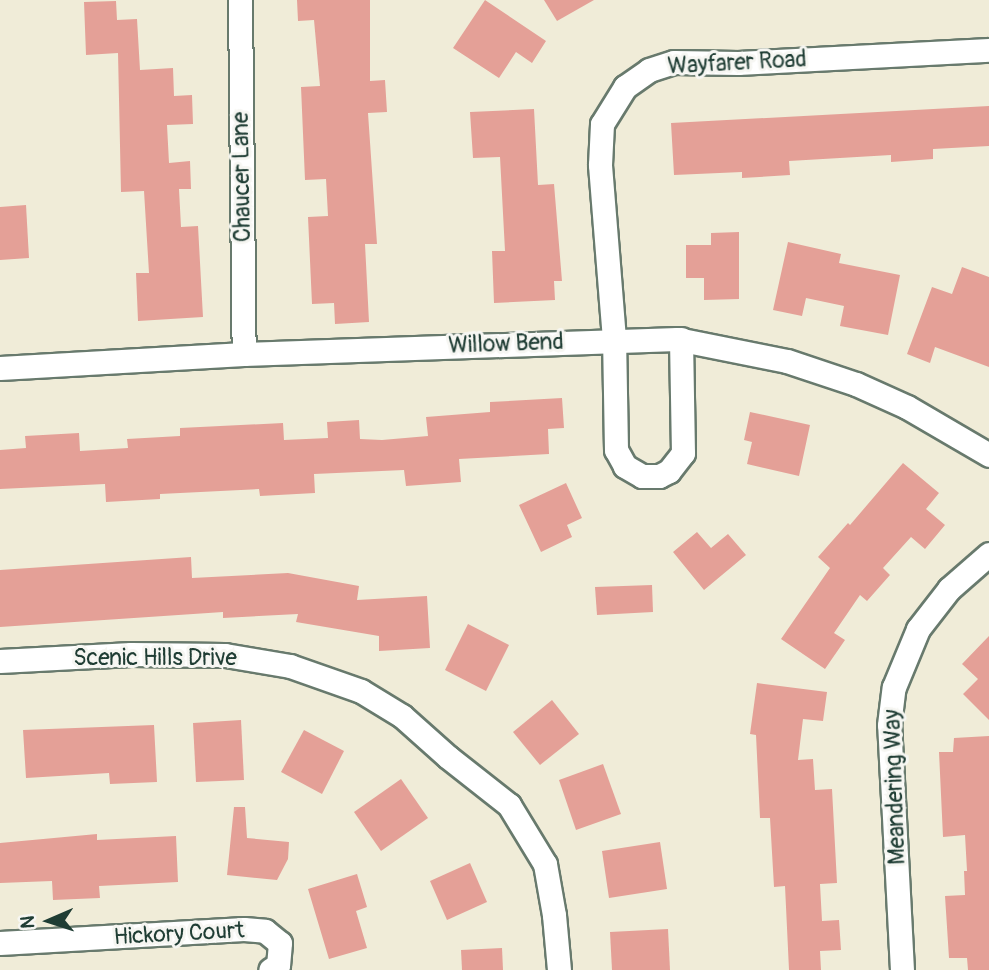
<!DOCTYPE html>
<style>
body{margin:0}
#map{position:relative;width:989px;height:970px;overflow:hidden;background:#f0ecd8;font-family:Pangolin,sans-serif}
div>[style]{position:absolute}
.building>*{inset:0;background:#e4a097}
.roads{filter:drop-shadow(2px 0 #687a6d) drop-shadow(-2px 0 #687a6d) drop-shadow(0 2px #687a6d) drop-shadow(0 -2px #687a6d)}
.street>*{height:23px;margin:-11.5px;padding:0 11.5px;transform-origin:11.5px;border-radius:11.5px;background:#fff}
span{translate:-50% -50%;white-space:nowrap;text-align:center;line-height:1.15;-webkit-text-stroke:6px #f6f6f2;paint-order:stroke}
.street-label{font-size:23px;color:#1f3d34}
.north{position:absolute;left:14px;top:886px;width:70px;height:70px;-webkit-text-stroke:5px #f6f6f2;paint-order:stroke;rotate:267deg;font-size:19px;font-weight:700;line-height:28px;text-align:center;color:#1f3d34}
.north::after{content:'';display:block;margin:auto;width:24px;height:32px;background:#1f3d34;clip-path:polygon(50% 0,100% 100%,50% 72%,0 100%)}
</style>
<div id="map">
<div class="building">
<div style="clip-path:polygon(297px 0,370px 0,370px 81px,385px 80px,387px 112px,368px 113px,377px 244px,365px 244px,369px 322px,335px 324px,334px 303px,312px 304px,308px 217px,328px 216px,326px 179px,305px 180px,301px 87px,320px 86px,314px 20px,298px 21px)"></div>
<div style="clip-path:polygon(485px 0,546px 41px,532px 63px,516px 52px,499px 78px,453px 48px)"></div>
<div style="clip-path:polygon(544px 0,594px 0,557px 21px)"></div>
<div style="clip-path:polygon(116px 1px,117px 20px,137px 19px,140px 70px,173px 68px,174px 96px,192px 95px,193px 124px,167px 125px,169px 163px,190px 161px,191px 189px,179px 189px,181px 227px,198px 226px,203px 317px,138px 321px,136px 273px,149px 273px,144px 191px,121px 192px,118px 53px,86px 55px,84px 2px)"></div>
<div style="clip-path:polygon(989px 106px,989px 146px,933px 149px,933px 159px,891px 162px,891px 155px,789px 161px,790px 175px,742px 178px,742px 172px,674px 175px,671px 123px)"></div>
<div style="clip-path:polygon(534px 109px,538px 185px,554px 184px,562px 281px,554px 281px,555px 300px,494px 303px,492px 251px,505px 251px,500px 157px,473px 158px,470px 112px)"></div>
<div style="clip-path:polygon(26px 205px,29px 258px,0 260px,0 207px)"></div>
<div style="clip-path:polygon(739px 232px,739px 299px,704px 300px,704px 278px,686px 278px,686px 245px,711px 245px,711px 233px)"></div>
<div style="clip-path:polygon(788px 242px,841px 254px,839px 263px,900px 275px,888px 335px,840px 326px,844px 306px,806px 298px,802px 316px,773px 310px)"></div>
<div style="clip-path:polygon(962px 267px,989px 277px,989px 367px,935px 347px,930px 363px,907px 354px,932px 287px,952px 294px)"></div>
<div style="clip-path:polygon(562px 398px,564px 428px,548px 429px,549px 454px,459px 459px,461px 482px,406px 486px,404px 470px,314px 474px,315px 493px,260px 496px,259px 489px,160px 494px,160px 499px,106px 502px,105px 484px,0 489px,0 450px,26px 448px,25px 436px,79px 433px,80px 451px,128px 448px,127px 439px,180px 436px,180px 428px,283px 423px,284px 440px,328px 438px,327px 422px,359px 420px,360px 439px,382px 440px,428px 436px,426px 417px,490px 412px,490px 402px)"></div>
<div style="clip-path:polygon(750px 412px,810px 425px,799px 476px,747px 464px,752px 442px,744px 440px)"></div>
<div style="clip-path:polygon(903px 463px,939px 493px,926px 509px,945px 525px,925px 549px,911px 537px,883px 568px,890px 575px,867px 601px,860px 595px,834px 633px,845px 640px,825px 669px,781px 639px,830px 568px,818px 557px,848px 523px,850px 525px)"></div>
<div style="clip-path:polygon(566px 483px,582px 518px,567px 525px,572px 537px,541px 552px,519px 505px)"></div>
<div style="clip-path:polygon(697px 532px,711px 548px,728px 534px,746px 555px,704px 590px,673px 552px)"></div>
<div style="clip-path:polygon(191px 557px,192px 578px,288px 573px,359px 586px,357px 600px,427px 596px,430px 648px,379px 651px,379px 636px,296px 622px,298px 614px,223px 618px,223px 612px,0 627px,0 570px)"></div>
<div style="clip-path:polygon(652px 585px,653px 612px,597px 615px,595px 587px)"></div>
<div style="clip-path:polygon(468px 624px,509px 645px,486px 691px,445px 670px)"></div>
<div style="clip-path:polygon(989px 636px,989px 720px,963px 694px,978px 679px,962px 664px)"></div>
<div style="clip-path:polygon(757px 683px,827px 692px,823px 721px,803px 719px,798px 760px,813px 759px,815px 790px,832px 789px,837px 883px,820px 884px,822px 921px,839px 920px,841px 950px,820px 951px,821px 970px,789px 970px,785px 886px,774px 887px,770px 818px,760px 818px,756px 735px,750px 734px)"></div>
<div style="clip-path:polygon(552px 700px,579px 734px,540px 765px,513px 732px)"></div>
<div style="clip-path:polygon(241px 720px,244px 780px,196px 782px,193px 723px)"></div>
<div style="clip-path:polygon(154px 725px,157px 782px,110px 784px,109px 773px,26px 778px,23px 730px)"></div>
<div style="clip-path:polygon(304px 730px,344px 751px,322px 794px,281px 772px)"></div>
<div style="clip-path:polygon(989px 736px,989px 970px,968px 970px,967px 958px,949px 958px,945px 896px,965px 895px,964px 871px,967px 871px,965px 835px,943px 837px,939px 752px,953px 752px,954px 738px)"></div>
<div style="clip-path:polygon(603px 764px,621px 814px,576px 830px,559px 780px)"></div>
<div style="clip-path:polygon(401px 779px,428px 818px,381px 851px,354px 812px)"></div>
<div style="clip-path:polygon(234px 807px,245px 807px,247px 838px,289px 842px,288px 859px,277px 880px,227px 875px)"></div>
<div style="clip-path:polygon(97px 834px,97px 840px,176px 836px,178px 882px,99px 886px,100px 898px,53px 900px,52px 881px,0 883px,0 843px)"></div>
<div style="clip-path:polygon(660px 842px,667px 889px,609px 898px,602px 851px)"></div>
<div style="clip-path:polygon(470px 863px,487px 902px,447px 920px,430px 881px)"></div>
<div style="clip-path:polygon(357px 874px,367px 907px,356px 911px,367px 948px,329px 959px,308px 889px)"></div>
<div style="clip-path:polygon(668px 929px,670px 970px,612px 970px,610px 932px)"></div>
<div style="clip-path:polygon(502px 948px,503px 970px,462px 970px,461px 950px)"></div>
</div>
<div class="roads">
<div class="street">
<div style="left:240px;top:0;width:354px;rotate:89.4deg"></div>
<div style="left:681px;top:339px;width:114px;rotate:89deg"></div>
<div style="left:683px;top:453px;width:23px;rotate:128deg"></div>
<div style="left:669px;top:471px;width:11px;rotate:153deg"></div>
<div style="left:659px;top:476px;width:17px;rotate:180deg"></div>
<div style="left:642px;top:476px;width:20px;rotate:-150deg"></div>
<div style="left:625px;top:466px;width:18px;rotate:-119deg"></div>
<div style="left:616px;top:450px;width:111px;rotate:-91deg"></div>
<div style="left:614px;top:339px;width:175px;rotate:-94.6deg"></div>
<div style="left:600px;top:165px;width:41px;rotate:-87.2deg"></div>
<div style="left:602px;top:124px;width:44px;rotate:-58.1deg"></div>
<div style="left:625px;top:87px;width:29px;rotate:-35deg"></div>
<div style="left:649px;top:70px;width:26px;rotate:-18deg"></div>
<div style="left:674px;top:62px;width:64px;rotate:0.9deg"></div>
<div style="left:738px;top:63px;width:251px;rotate:-3deg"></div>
<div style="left:0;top:368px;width:244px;rotate:-3.3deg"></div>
<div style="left:244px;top:354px;width:433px;rotate:-2deg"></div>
<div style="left:677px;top:339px;width:112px;rotate:11.3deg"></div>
<div style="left:787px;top:361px;width:73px;rotate:18.4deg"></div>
<div style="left:856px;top:384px;width:56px;rotate:24.3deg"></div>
<div style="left:907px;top:407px;width:95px;rotate:30.3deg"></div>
<div style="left:0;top:661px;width:131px;rotate:-3.1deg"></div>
<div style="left:131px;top:654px;width:94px;rotate:0.6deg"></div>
<div style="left:225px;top:655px;width:66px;rotate:9.6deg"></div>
<div style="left:290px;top:666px;width:75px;rotate:19.4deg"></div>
<div style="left:361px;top:691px;width:48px;rotate:31.4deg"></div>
<div style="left:402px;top:716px;width:62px;rotate:41.7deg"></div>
<div style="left:448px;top:757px;width:78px;rotate:38.2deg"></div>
<div style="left:509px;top:805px;width:69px;rotate:58.6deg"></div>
<div style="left:545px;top:864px;width:52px;rotate:80deg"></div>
<div style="left:554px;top:915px;width:55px;rotate:84.8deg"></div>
<div style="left:0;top:943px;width:244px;rotate:-3.3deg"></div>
<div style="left:244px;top:929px;width:21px;rotate:5deg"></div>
<div style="left:265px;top:931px;width:19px;rotate:39deg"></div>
<div style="left:280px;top:943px;width:22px;rotate:95deg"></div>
<div style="left:278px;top:965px;width:9px;rotate:148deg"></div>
<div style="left:902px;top:970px;width:245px;rotate:-93deg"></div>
<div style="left:889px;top:725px;width:38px;rotate:-83deg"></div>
<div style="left:894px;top:687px;width:63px;rotate:-67.5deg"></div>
<div style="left:918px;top:629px;width:51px;rotate:-52.2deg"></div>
<div style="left:949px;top:589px;width:53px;rotate:-41.2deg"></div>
</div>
</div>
<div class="street-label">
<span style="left:737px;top:63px;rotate:-3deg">Wayfarer Road</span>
<span style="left:242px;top:177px;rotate:-91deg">Chaucer Lane</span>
<span style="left:506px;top:344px;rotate:-2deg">Willow Bend</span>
<span style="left:155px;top:658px">Scenic Hills Drive</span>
<span style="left:895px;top:787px;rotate:-92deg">Meandering Way</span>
<span style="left:179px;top:934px;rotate:-3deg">Hickory Court</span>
</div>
<div class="north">N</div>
</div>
